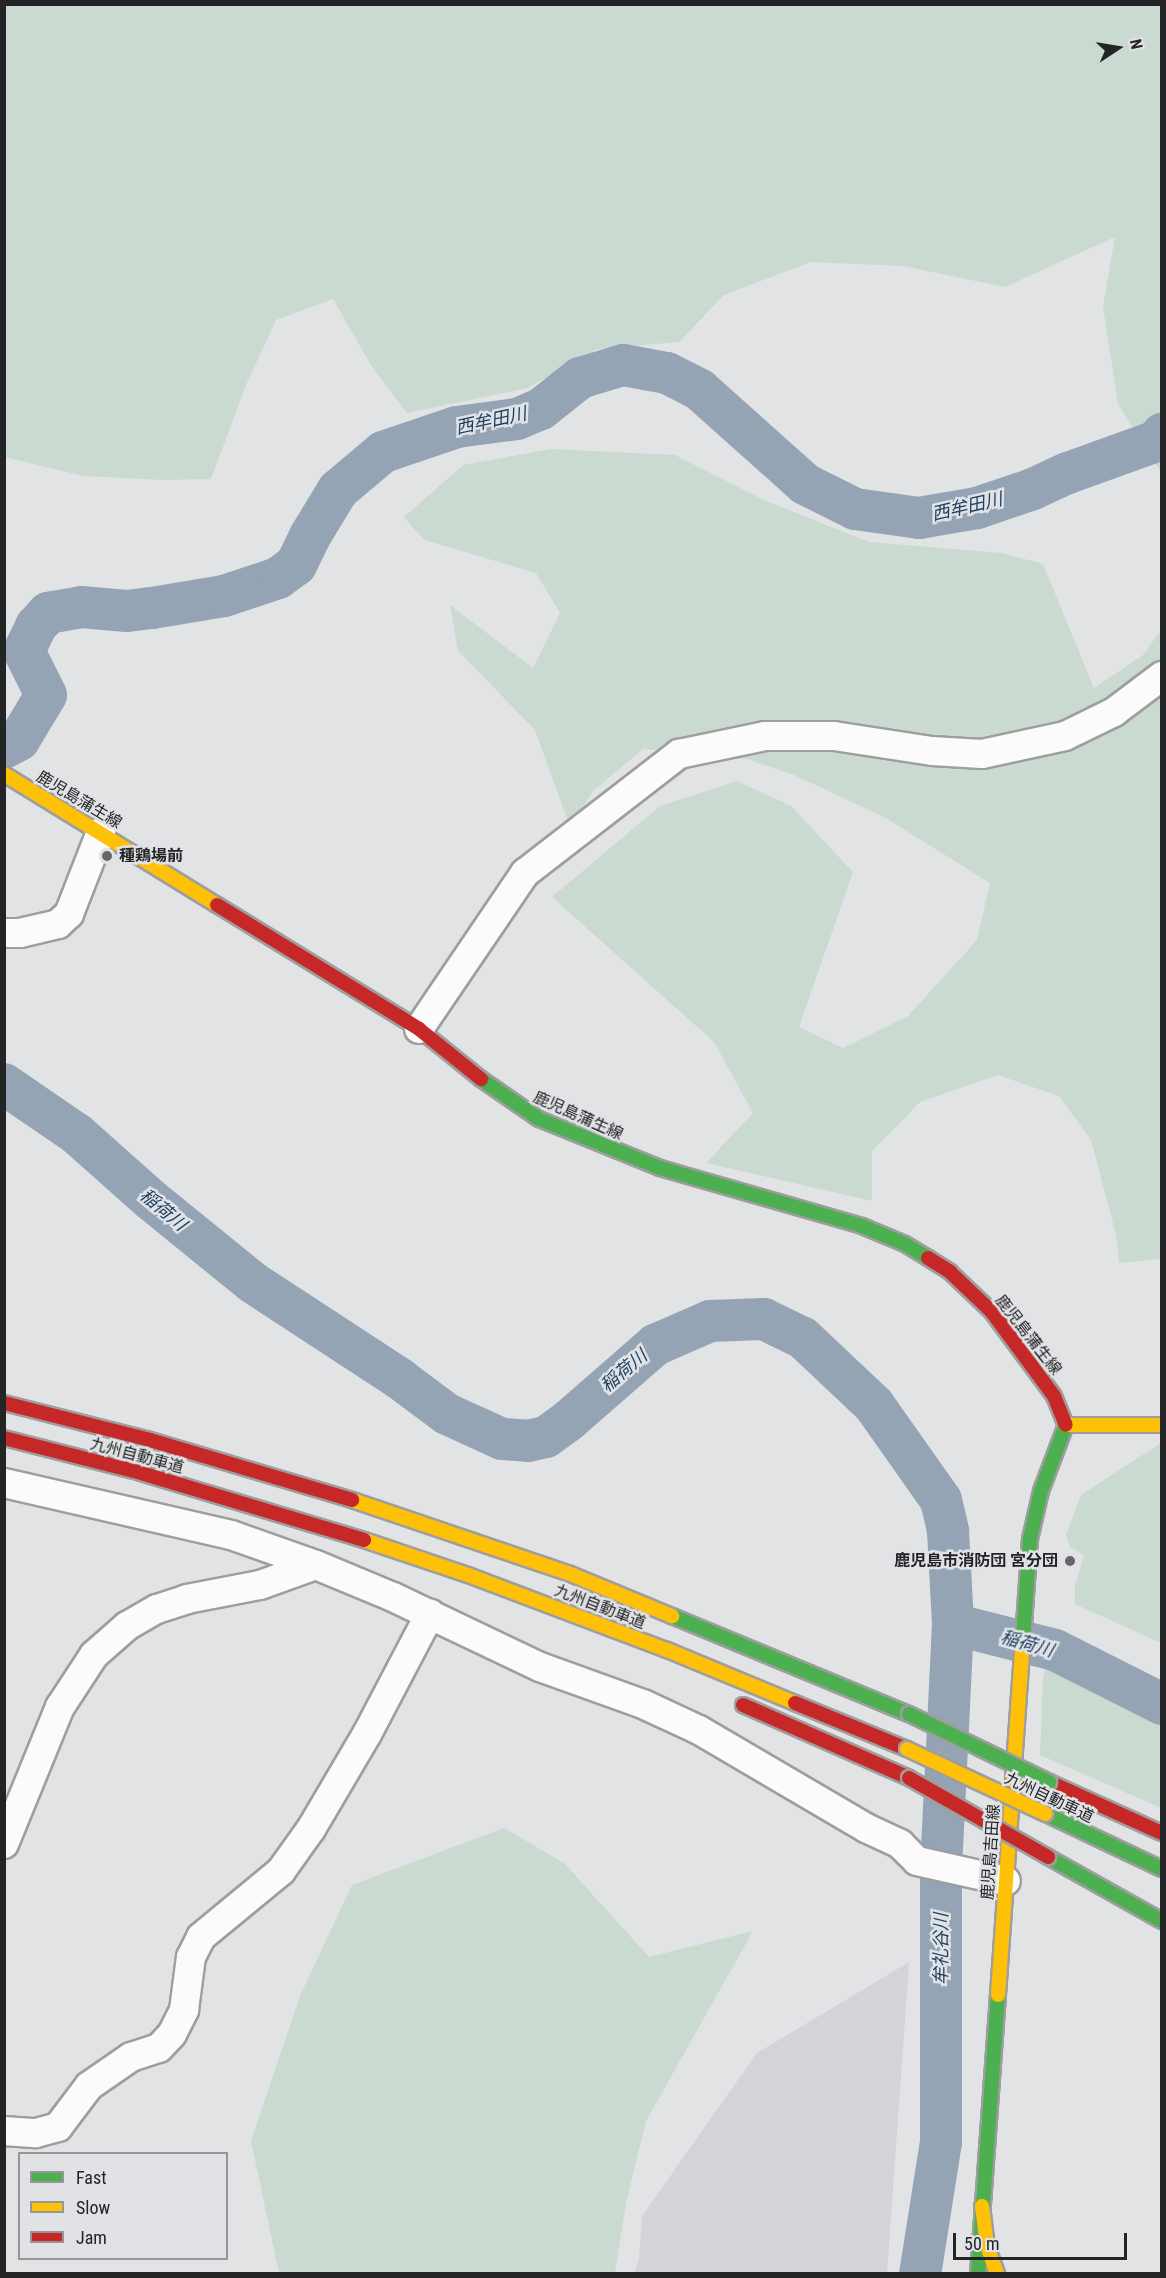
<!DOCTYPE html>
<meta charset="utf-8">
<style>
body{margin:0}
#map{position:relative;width:1166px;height:2278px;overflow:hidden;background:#e2e3e4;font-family:"Roboto Condensed","Noto Sans JP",sans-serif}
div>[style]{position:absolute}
.built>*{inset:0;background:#d2d4d9}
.green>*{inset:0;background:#cadad1}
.river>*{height:42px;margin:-21px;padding:0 21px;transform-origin:21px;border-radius:21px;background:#94a4b5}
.roads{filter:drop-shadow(2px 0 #9e9e9f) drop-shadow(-2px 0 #9e9e9f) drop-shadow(0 2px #9e9e9f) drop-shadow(0 -2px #9e9e9f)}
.street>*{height:28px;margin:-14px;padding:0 14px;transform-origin:14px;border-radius:14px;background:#fbfbfb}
.fast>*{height:14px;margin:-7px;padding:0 7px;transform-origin:7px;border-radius:7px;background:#4caf50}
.slow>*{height:14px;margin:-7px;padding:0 7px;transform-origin:7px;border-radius:7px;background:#ffc107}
.jam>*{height:14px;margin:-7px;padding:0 7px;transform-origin:7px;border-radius:7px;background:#c62828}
.bridges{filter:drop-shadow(2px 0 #9e9e9f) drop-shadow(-2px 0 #9e9e9f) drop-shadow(0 2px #9e9e9f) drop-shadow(0 -2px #9e9e9f)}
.fast-bridge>*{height:14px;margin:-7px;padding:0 7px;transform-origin:7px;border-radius:7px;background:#4caf50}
.slow-bridge>*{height:14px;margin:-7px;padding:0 7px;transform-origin:7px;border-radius:7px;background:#ffc107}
.jam-bridge>*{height:14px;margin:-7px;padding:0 7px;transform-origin:7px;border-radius:7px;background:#c62828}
.dots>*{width:16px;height:16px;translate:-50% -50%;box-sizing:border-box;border:3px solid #e1e2e5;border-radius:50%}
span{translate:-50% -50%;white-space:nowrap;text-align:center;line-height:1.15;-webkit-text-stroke:5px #e1e2e5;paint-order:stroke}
.street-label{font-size:16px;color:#232425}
.poi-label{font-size:16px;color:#232425;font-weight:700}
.left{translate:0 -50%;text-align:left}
.right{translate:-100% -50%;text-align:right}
.water-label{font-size:18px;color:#1d4064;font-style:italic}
.frame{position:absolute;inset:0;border:6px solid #232425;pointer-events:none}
.legend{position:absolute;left:18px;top:2152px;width:210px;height:108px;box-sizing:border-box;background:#e1e2e5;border:2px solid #959698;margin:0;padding:8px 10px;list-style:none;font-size:18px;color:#232425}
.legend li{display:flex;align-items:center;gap:12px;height:30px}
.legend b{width:30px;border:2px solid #959698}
.north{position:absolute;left:1088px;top:18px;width:60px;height:60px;-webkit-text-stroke:4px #e1e2e5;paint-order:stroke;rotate:78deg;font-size:16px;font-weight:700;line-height:24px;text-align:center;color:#232425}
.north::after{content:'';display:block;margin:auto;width:21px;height:27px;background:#232425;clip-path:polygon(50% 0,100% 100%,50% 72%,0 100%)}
.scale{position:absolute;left:953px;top:2233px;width:174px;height:27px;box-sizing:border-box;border:3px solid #232425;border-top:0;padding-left:8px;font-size:18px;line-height:21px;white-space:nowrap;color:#232425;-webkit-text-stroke:4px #e1e2e5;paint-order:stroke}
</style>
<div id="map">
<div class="built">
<div style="clip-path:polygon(909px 1962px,887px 2273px,634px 2273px,639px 2259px,642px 2216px,757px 2053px)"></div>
</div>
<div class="green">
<div style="clip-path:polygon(5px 4px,1161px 5px,1161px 472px,1118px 404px,1103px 307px,1115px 237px,1005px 287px,903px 266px,811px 262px,724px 295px,679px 342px,598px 349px,527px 388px,407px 413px,372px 367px,333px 299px,276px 320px,246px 385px,211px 479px,163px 480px,83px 476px,5px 457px)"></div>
<div style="clip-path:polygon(551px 449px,675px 455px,764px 500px,869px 542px,1002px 553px,1043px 564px,1094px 688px,1143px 655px,1161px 630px,1161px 1259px,1119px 1263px,1116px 1235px,1091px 1140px,1059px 1096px,998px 1075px,920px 1102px,872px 1151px,872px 1201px,706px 1163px,753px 1113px,714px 1042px,552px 897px,660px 806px,737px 781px,791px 806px,853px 872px,799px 1027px,843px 1048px,908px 1016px,977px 940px,990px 883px,884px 817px,794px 775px,747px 759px,643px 749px,593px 791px,570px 827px,535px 730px,458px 651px,450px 605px,533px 668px,560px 613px,536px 573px,424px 540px,404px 517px,463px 465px)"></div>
<div style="clip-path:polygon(1161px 1443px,1161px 1643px,1075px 1604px,1075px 1586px,1084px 1555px,1070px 1547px,1066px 1535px,1081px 1495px)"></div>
<div style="clip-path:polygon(1046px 1663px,1060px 1665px,1161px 1719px,1161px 1808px,1040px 1755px,1043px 1679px)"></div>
<div style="clip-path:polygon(504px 1828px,564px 1863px,649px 1957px,753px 1931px,646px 2121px,626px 2203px,615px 2273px,279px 2273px,251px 2141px,300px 1996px,352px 1885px)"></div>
</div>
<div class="river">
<div style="left:4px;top:748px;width:17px;rotate:-28deg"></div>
<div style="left:19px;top:740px;width:52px;rotate:-59deg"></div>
<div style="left:46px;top:695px;width:49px;rotate:-116.6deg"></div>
<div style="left:24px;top:651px;width:28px;rotate:-64deg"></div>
<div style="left:36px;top:626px;width:18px;rotate:-47deg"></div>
<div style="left:48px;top:613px;width:34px;rotate:-10deg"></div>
<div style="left:81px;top:607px;width:46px;rotate:5deg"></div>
<div style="left:127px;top:611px;width:25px;rotate:-7deg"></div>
<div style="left:152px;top:608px;width:73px;rotate:-9.5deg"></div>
<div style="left:224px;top:596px;width:57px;rotate:-18.4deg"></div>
<div style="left:278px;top:578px;width:22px;rotate:-36deg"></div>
<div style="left:296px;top:565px;width:32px;rotate:-64deg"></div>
<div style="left:310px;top:536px;width:54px;rotate:-58.7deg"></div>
<div style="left:338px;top:490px;width:59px;rotate:-40.2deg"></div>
<div style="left:383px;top:452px;width:78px;rotate:-18.7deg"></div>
<div style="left:457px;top:427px;width:61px;rotate:-7.6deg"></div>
<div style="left:517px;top:419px;width:26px;rotate:-23deg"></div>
<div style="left:541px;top:409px;width:50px;rotate:-38.5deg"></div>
<div style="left:580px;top:378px;width:45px;rotate:-16.8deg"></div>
<div style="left:623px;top:365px;width:45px;rotate:10.3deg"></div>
<div style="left:667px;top:373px;width:37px;rotate:27deg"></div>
<div style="left:700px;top:390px;width:141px;rotate:41.8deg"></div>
<div style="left:805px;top:484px;width:56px;rotate:26.6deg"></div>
<div style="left:855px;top:509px;width:65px;rotate:8deg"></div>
<div style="left:919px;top:518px;width:59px;rotate:-9.8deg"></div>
<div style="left:977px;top:508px;width:59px;rotate:-18.7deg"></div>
<div style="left:1033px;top:489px;width:38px;rotate:-25deg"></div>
<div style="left:1068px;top:473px;width:95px;rotate:-19.8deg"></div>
<div style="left:1157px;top:441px;width:9px;rotate:-54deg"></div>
<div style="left:4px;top:1084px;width:88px;rotate:34.4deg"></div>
<div style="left:77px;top:1134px;width:98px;rotate:41.7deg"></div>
<div style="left:150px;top:1199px;width:132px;rotate:39.1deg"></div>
<div style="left:252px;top:1282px;width:177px;rotate:33.2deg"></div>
<div style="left:400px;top:1379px;width:59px;rotate:36.7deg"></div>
<div style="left:447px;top:1414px;width:60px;rotate:24.4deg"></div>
<div style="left:502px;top:1439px;width:26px;rotate:4deg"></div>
<div style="left:528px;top:1441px;width:18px;rotate:-13deg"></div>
<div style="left:546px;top:1437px;width:27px;rotate:-36deg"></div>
<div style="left:568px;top:1421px;width:116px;rotate:-41.1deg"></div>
<div style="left:655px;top:1345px;width:60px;rotate:-23.6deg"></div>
<div style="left:710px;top:1321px;width:54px;rotate:-2.1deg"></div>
<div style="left:764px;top:1319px;width:43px;rotate:26deg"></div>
<div style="left:803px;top:1338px;width:98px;rotate:43.3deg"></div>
<div style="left:874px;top:1405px;width:116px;rotate:54.8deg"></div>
<div style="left:941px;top:1500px;width:32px;rotate:77deg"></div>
<div style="left:948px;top:1531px;width:93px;rotate:86.9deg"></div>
<div style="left:953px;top:1624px;width:243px;rotate:92.8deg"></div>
<div style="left:941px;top:1867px;width:275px;rotate:90deg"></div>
<div style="left:941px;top:2142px;width:134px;rotate:99deg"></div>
<div style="left:953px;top:1624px;width:105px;rotate:14.3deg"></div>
<div style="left:1055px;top:1650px;width:120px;rotate:26.8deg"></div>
</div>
<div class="roads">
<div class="street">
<div style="left:4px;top:933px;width:16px"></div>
<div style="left:20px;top:933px;width:39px;rotate:-13deg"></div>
<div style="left:58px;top:924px;width:15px;rotate:-42deg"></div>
<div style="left:69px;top:914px;width:88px;rotate:-68.7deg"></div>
<div style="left:419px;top:1029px;width:189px;rotate:-55.8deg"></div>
<div style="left:525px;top:873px;width:195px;rotate:-37.7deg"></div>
<div style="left:679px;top:754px;width:88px;rotate:-11.8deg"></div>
<div style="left:765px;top:736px;width:69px"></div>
<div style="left:834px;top:736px;width:99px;rotate:8.7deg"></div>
<div style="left:932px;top:751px;width:50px;rotate:3.4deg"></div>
<div style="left:982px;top:754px;width:85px;rotate:-12.2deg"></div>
<div style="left:1065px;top:736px;width:55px;rotate:-26.1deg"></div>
<div style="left:1114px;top:712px;width:60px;rotate:-36.9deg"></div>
<div style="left:4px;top:1483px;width:233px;rotate:12.9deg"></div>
<div style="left:231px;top:1535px;width:90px;rotate:19.4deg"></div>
<div style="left:316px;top:1565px;width:83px;rotate:22.6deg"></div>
<div style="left:393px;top:1597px;width:163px;rotate:25.5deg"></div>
<div style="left:540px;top:1667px;width:109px;rotate:19.8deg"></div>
<div style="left:643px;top:1704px;width:62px;rotate:24.9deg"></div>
<div style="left:699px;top:1730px;width:194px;rotate:30.4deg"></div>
<div style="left:866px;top:1828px;width:38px;rotate:25deg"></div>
<div style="left:900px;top:1844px;width:24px;rotate:45deg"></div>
<div style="left:917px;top:1861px;width:91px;rotate:12.7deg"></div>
<div style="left:4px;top:1844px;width:148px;rotate:-67.8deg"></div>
<div style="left:60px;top:1707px;width:62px;rotate:-56.8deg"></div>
<div style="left:94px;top:1655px;width:44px;rotate:-41.3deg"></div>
<div style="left:127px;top:1626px;width:34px;rotate:-30deg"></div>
<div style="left:157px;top:1609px;width:32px;rotate:-18deg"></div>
<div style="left:187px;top:1599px;width:74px;rotate:-10.9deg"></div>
<div style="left:260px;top:1585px;width:59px;rotate:-19.7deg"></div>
<div style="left:4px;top:2131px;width:32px;rotate:4deg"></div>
<div style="left:36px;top:2133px;width:23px;rotate:-15deg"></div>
<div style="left:58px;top:2127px;width:51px;rotate:-52.9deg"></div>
<div style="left:89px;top:2086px;width:51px;rotate:-34.6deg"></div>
<div style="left:131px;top:2057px;width:29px;rotate:-18deg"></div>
<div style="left:159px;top:2048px;width:19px;rotate:-47deg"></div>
<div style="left:172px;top:2034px;width:27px;rotate:-63deg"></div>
<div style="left:184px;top:2010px;width:53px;rotate:-82.5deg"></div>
<div style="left:191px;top:1957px;width:22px;rotate:-63deg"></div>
<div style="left:201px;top:1937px;width:104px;rotate:-39.5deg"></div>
<div style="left:281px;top:1871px;width:52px;rotate:-54.5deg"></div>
<div style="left:311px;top:1829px;width:110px;rotate:-59.5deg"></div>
<div style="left:367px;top:1734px;width:136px;rotate:-62.3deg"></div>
</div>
<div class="fast">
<div style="left:481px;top:1079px;width:70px;rotate:34.6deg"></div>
<div style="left:539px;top:1119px;width:131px;rotate:22deg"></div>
<div style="left:660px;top:1168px;width:210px;rotate:16deg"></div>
<div style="left:862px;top:1226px;width:47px;rotate:22.7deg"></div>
<div style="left:905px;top:1244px;width:27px;rotate:31deg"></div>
<div style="left:672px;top:1616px;width:256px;rotate:22.5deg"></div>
<div style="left:1023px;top:1639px;width:100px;rotate:-86deg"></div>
<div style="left:1030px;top:1539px;width:49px;rotate:-77.1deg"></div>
<div style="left:1041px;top:1491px;width:71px;rotate:-69.3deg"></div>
<div style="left:1046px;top:1814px;width:128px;rotate:25.4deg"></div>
<div style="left:1048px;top:1857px;width:131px;rotate:29.3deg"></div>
<div style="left:978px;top:2274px;width:280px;rotate:-85.9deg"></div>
</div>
<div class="slow">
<div style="left:4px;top:774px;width:250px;rotate:31.6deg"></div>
<div style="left:1066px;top:1425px;width:96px"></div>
<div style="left:352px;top:1500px;width:228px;rotate:18.7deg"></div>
<div style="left:568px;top:1573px;width:113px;rotate:22.5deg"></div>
<div style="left:364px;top:1540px;width:110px;rotate:18.6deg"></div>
<div style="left:468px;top:1575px;width:213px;rotate:20.7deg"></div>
<div style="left:667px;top:1650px;width:139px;rotate:22.5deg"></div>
<div style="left:998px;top:1995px;width:357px;rotate:-86deg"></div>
<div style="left:982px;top:2206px;width:40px;rotate:82.9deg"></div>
<div style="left:987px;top:2246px;width:30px;rotate:70deg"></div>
</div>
<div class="jam">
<div style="left:217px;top:905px;width:237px;rotate:31.5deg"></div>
<div style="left:419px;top:1029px;width:80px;rotate:38.9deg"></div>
<div style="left:928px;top:1258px;width:26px;rotate:32deg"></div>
<div style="left:950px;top:1272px;width:58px;rotate:43.6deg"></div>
<div style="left:992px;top:1312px;width:104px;rotate:53.6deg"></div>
<div style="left:1054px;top:1396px;width:31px;rotate:68deg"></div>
<div style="left:4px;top:1403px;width:151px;rotate:14.2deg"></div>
<div style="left:150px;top:1440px;width:211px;rotate:16.5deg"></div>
<div style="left:4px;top:1438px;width:141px;rotate:14.3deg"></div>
<div style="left:141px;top:1473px;width:233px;rotate:16.7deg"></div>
<div style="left:795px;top:1703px;width:121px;rotate:22.3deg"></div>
<div style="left:743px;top:1705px;width:181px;rotate:23.7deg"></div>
<div style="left:1049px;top:1782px;width:124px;rotate:24.3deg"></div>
</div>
</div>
<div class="bridges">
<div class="fast-bridge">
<div style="left:909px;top:1714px;width:156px;rotate:25.9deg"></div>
</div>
<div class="slow-bridge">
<div style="left:907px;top:1749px;width:153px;rotate:25.1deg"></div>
</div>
<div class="jam-bridge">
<div style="left:909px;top:1778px;width:160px;rotate:29.6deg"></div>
</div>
</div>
<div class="dots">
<div style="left:107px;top:856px;background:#666768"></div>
<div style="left:1070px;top:1561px;background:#666768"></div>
</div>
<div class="street-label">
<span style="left:79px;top:800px;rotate:31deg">鹿児島蒲生線</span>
<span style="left:578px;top:1116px;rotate:24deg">鹿児島蒲生線</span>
<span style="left:1028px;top:1335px;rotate:52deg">鹿児島蒲生線</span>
<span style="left:137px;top:1456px;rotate:15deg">九州自動車道</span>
<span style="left:600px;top:1607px;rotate:21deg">九州自動車道</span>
<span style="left:1049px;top:1798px;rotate:25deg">九州自動車道</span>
<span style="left:991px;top:1852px;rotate:-86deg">鹿児島吉田線</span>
</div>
<div class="poi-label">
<span class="left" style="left:119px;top:856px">種鶏場前</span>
<span class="right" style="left:1058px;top:1561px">鹿児島市消防団 宮分団</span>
</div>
<div class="water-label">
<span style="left:491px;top:421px;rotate:-12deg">西牟田川</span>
<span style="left:967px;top:507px;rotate:-13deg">西牟田川</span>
<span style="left:163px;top:1210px;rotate:40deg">稲荷川</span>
<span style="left:624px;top:1371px;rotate:-40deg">稲荷川</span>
<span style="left:1027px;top:1644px;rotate:16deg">稲荷川</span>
<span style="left:941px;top:1949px;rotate:-90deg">牟礼谷川</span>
</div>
<div class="frame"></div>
<ul class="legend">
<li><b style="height:8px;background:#4caf50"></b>Fast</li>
<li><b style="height:8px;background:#ffc107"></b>Slow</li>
<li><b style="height:8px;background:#c62828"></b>Jam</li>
</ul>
<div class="north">N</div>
<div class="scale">50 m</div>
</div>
